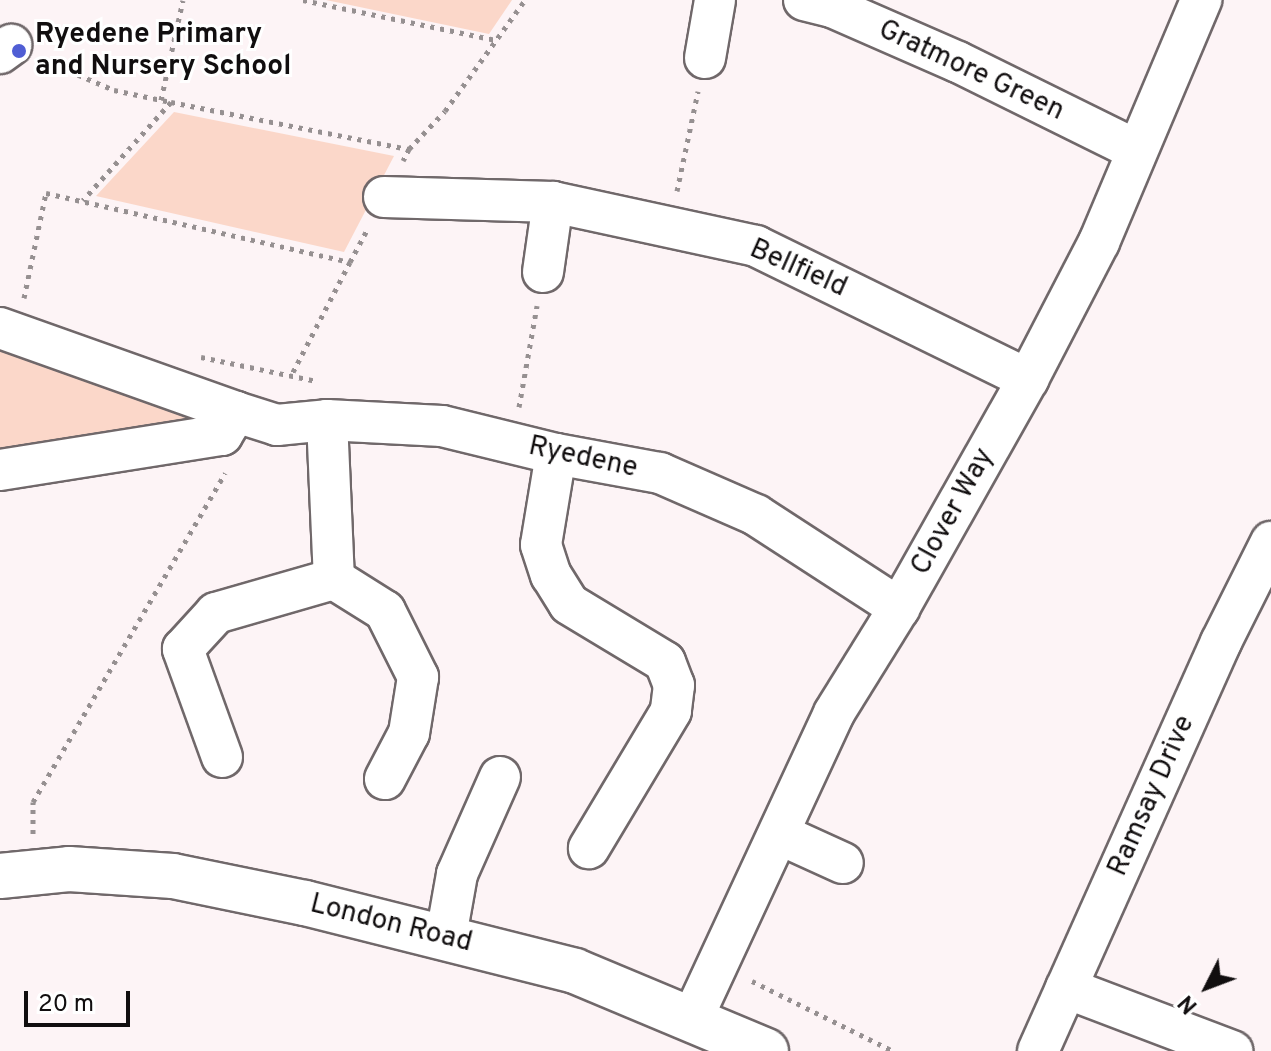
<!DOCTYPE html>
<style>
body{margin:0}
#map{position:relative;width:1271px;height:1051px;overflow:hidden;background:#fdf4f6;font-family:Overpass,sans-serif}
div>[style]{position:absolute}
.green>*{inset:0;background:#fbd7c9}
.path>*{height:5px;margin-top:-2.5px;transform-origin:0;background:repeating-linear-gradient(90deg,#969091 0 4px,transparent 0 10px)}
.roads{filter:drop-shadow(2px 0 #70686a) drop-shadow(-2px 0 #70686a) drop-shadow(0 2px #70686a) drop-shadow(0 -2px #70686a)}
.minor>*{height:40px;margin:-20px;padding:0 20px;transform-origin:20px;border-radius:20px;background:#fff}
.major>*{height:44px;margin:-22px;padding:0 22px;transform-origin:22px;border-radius:22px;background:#fff}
.dots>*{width:22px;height:22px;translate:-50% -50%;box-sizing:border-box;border:4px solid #fff;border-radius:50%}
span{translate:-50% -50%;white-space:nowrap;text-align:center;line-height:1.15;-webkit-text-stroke:6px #fff;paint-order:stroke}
.poi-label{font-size:28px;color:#110e0f;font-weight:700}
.left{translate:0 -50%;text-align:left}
.street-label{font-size:28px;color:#110e0f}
.north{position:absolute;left:1167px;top:947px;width:80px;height:80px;-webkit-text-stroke:6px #fff;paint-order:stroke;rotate:228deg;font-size:22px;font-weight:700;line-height:32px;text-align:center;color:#110e0f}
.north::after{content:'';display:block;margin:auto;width:28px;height:36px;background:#110e0f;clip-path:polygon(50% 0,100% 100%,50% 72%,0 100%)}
.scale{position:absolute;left:24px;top:991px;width:106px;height:36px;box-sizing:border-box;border:4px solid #110e0f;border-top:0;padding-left:10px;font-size:24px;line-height:28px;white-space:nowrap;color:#110e0f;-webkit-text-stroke:6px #fff;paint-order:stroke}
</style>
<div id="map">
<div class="green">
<div style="clip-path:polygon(326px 0,512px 0,489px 34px)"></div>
<div style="clip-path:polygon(174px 112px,394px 156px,344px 252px,96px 196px)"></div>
<div style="clip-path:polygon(0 346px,208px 416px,0 449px)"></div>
</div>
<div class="path">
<div style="left:303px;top:0;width:197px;rotate:11.7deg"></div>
<div style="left:41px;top:59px;width:79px;rotate:23deg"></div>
<div style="left:114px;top:90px;width:58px;rotate:11.9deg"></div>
<div style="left:171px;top:102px;width:132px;rotate:131.9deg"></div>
<div style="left:161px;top:100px;width:102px;rotate:-77.6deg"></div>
<div style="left:171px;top:102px;width:243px;rotate:11.2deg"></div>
<div style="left:409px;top:149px;width:13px;rotate:117deg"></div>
<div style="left:409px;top:149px;width:52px;rotate:-46.5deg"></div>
<div style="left:445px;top:111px;width:137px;rotate:-54.2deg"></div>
<div style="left:677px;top:191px;width:102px;rotate:-78.1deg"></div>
<div style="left:350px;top:262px;width:36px;rotate:-62deg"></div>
<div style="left:24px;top:298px;width:107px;rotate:-78.2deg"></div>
<div style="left:46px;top:193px;width:312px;rotate:12.8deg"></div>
<div style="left:350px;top:262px;width:128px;rotate:117.4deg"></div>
<div style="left:201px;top:357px;width:118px;rotate:11.7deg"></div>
<div style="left:519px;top:407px;width:103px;rotate:-79.9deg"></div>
<div style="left:33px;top:834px;width:32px;rotate:-90deg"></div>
<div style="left:33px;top:802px;width:381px;rotate:-59.7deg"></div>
<div style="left:752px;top:981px;width:157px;rotate:26.4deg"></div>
</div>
<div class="roads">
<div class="minor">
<div style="left:804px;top:0;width:29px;rotate:14deg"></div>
<div style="left:832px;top:7px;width:137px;rotate:23.6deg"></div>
<div style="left:958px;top:62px;width:199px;rotate:26.3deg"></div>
<div style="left:0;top:53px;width:14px;rotate:-36deg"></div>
<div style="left:705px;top:58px;width:59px;rotate:-80.2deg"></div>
<div style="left:384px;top:197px;width:169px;rotate:1.7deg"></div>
<div style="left:553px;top:202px;width:208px;rotate:12.2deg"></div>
<div style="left:756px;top:246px;width:303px;rotate:26.1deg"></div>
<div style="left:543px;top:272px;width:71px;rotate:-81.9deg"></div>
<div style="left:0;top:328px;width:251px;rotate:19.6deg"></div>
<div style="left:327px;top:420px;width:159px;rotate:87.5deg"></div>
<div style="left:334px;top:579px;width:60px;rotate:32.1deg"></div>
<div style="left:385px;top:611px;width:74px;rotate:63.4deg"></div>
<div style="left:418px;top:677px;width:57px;rotate:99.1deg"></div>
<div style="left:409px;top:733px;width:52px;rotate:117.6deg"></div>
<div style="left:556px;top:454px;width:92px;rotate:99.4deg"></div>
<div style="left:541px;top:545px;width:32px;rotate:72deg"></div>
<div style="left:551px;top:575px;width:34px;rotate:58deg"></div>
<div style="left:569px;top:604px;width:112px;rotate:31.1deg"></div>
<div style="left:665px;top:662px;width:25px;rotate:69deg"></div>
<div style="left:674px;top:685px;width:26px;rotate:97deg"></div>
<div style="left:671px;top:711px;width:160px;rotate:120.9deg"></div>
<div style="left:0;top:470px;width:225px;rotate:-9deg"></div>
<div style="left:222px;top:435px;width:27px;rotate:-59deg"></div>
<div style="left:236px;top:412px;width:43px;rotate:17.6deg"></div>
<div style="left:277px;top:425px;width:50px;rotate:-5.7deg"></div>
<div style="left:327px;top:420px;width:115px;rotate:3deg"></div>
<div style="left:442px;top:426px;width:117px;rotate:13.8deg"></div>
<div style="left:556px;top:454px;width:106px;rotate:10.4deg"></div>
<div style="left:660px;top:473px;width:105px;rotate:23.6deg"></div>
<div style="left:756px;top:515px;width:171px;rotate:33deg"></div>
<div style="left:222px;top:757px;width:115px;rotate:-109.9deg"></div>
<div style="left:183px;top:649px;width:49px;rotate:-47.5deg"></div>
<div style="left:216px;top:613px;width:123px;rotate:-16.1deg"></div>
<div style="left:779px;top:834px;width:70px;rotate:24.4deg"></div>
<div style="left:446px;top:936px;width:63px;rotate:-79.9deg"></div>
<div style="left:457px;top:874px;width:106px;rotate:-66.1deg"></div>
<div style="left:1066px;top:988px;width:178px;rotate:20.8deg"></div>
<div style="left:693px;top:1017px;width:335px;rotate:-65.1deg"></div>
<div style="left:834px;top:713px;width:123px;rotate:-58.2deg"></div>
<div style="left:899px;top:608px;width:263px;rotate:-60.6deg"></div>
<div style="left:1028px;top:379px;width:154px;rotate:-62.6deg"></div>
<div style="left:1099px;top:242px;width:263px;rotate:-67.1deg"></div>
<div style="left:1038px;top:1051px;width:448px;rotate:-65.9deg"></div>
<div style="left:1221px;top:642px;width:112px;rotate:-63.4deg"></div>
</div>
<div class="major">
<div style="left:0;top:876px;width:69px;rotate:-5.8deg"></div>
<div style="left:69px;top:869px;width:104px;rotate:3.9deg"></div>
<div style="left:173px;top:876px;width:135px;rotate:11.6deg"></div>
<div style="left:305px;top:903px;width:278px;rotate:14.1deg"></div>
<div style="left:575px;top:971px;width:207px;rotate:22.7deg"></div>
</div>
</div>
<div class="dots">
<div style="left:19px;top:51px;background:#505ed4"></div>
</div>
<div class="poi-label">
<span class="left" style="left:35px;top:51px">Ryedene Primary<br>and Nursery School</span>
</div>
<div class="street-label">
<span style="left:971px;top:71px;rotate:25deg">Gratmore Green</span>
<span style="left:798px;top:269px;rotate:24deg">Bellfield</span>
<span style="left:583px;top:458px;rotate:12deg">Ryedene</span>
<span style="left:953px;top:512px;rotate:-61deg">Clover Way</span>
<span style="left:1152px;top:796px;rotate:-66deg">Ramsay Drive</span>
<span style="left:391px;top:924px;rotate:14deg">London Road</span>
</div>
<div class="north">N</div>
<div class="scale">20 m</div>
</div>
